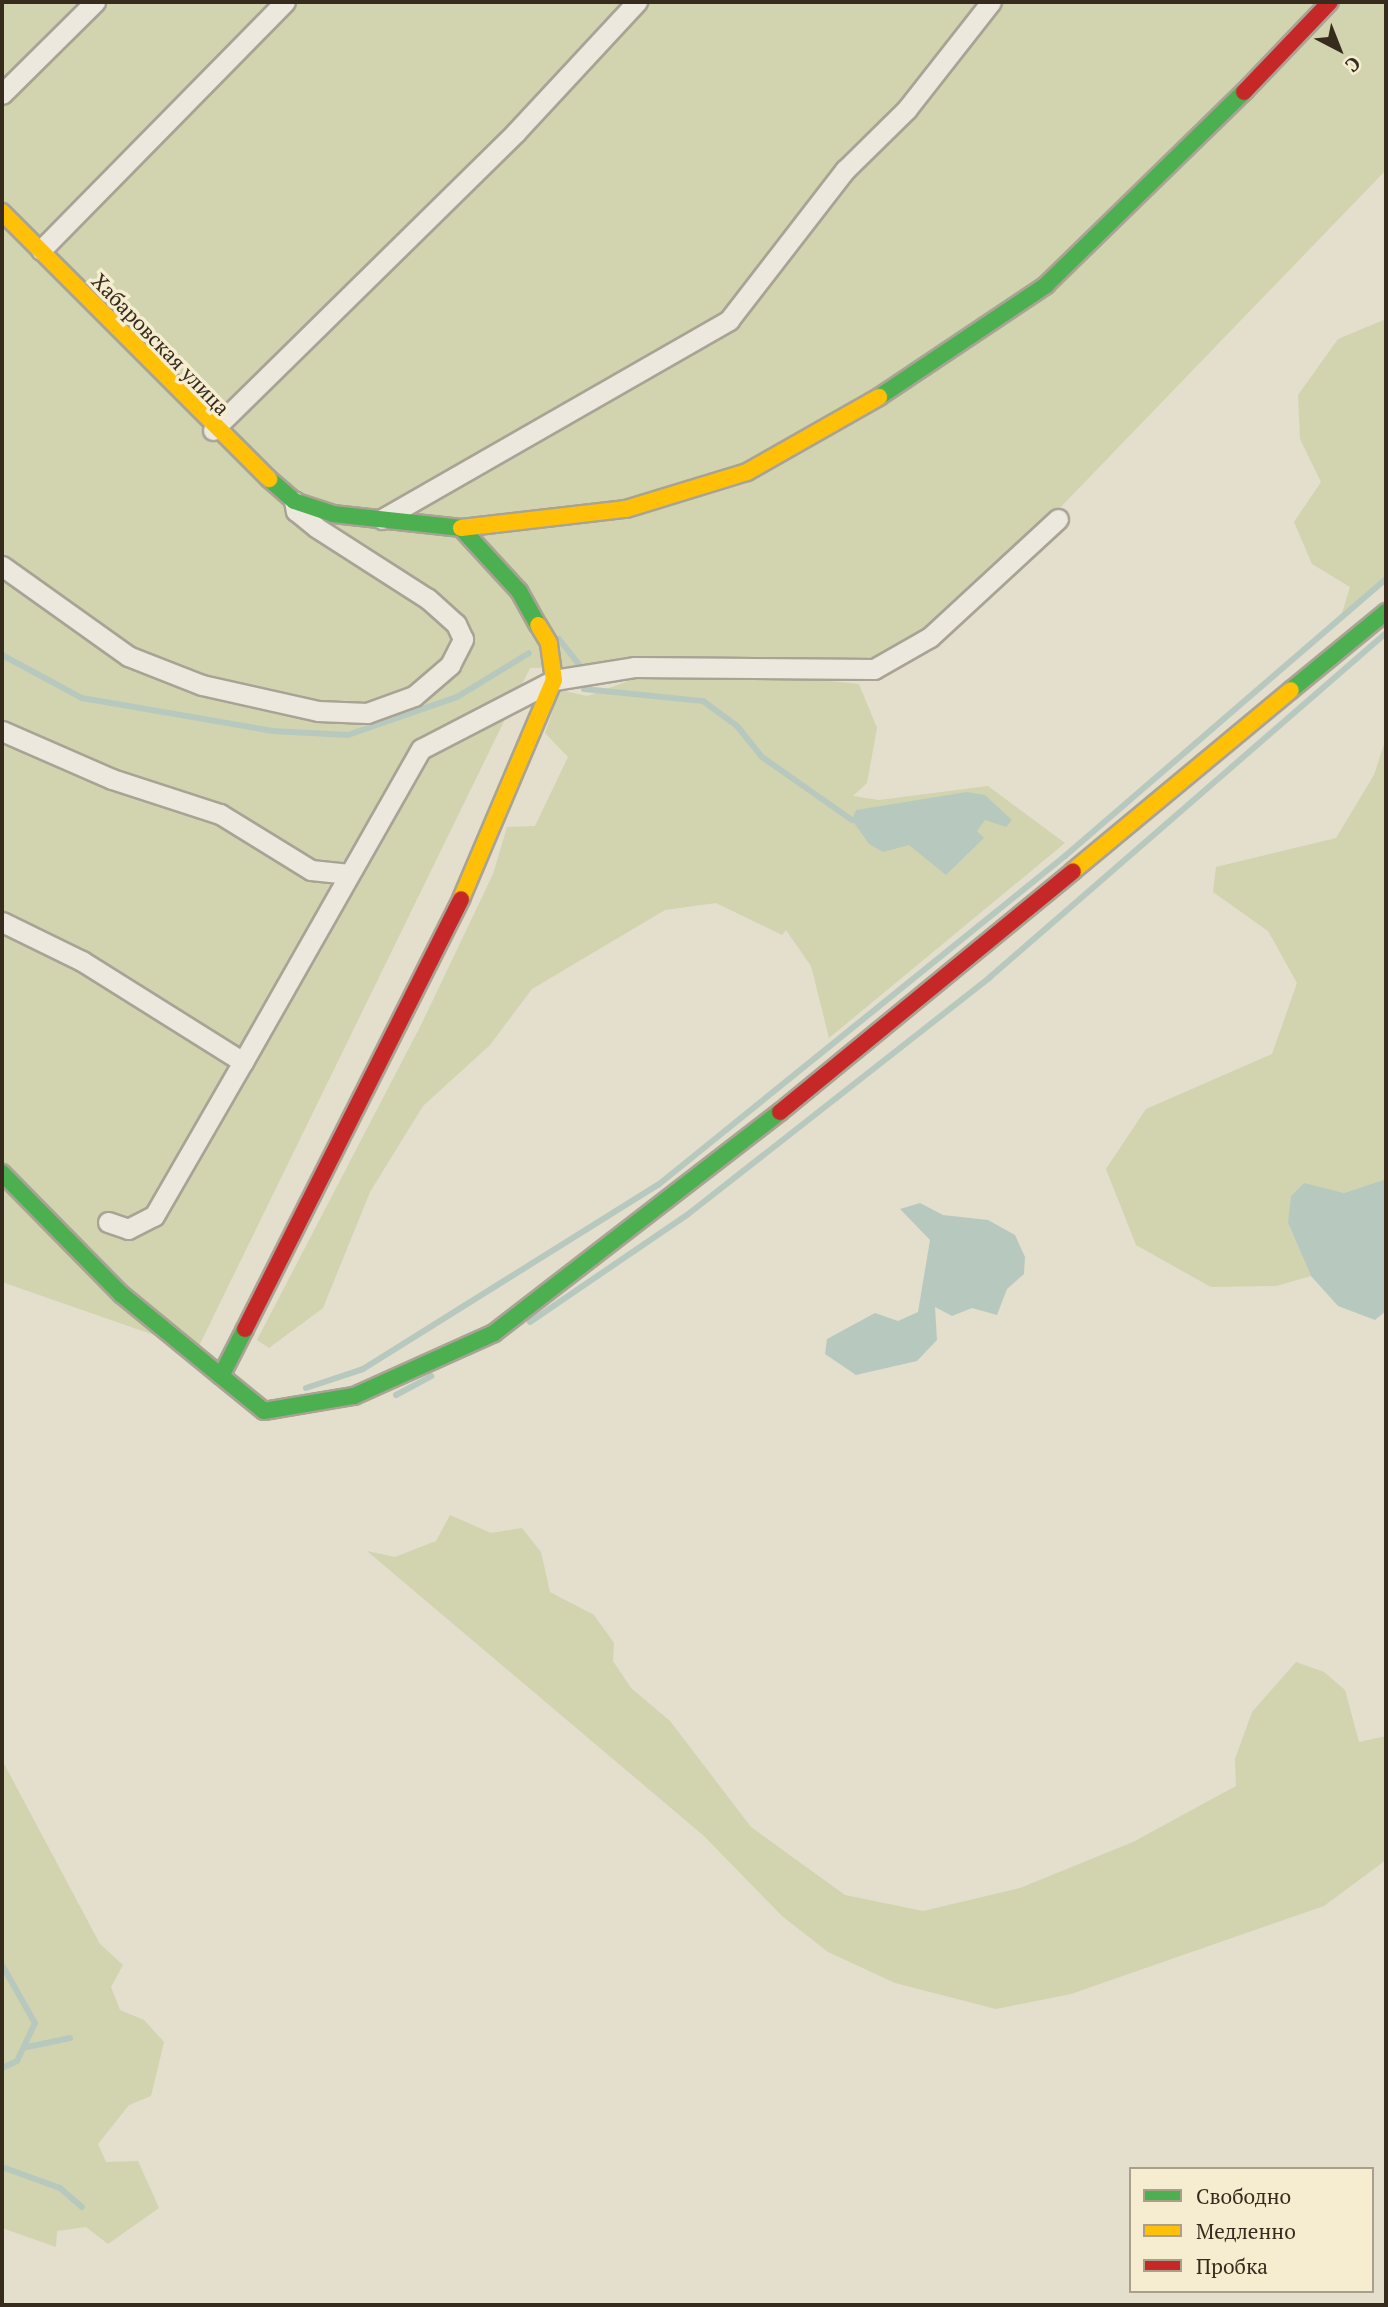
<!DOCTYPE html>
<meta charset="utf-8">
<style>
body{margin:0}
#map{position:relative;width:1388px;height:2307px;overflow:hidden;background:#e4decc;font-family:"PT Serif",serif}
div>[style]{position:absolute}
.green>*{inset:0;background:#d1d4ae}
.water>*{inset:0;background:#b7c9bf}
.stream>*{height:6px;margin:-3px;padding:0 3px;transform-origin:3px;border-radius:3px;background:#b7c9bf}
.roads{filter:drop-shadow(2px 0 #a9a395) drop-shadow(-2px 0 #a9a395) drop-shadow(0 2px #a9a395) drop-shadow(0 -2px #a9a395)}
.street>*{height:19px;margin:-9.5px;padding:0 9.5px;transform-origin:9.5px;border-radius:9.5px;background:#ece8dd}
.fast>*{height:16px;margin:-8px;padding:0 8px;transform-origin:8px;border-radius:8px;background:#4caf50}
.slow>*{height:16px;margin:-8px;padding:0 8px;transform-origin:8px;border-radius:8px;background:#ffc107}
.jam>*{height:16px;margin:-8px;padding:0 8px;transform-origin:8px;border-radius:8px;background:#c62828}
span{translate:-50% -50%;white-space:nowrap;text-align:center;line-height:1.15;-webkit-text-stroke:7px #f6edd0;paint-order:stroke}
.street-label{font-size:21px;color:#372b1d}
.frame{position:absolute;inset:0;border:4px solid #372b1d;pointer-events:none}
.legend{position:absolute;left:1129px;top:2167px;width:245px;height:126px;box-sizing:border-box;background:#f6edd0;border:2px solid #aa9f88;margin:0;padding:9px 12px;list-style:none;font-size:21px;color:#372b1d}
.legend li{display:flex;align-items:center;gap:14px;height:35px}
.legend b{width:35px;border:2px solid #aa9f88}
.north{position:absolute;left:1304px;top:14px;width:70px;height:70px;-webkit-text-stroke:5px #f6edd0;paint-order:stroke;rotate:138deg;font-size:19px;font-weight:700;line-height:28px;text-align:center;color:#372b1d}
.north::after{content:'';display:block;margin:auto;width:24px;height:32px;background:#372b1d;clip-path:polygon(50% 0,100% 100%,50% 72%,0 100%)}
</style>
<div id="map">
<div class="green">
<div style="clip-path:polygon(2px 2px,1386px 2px,1386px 170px,915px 658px,530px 668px,197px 1350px,2px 1282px)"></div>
<div style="clip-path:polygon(1386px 319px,1386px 579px,1339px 623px,1350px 587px,1312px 564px,1294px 522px,1321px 482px,1300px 439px,1298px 395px,1338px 339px)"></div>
<div style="clip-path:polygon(778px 676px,859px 684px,877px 728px,867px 783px,853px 796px,879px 800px,988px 786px,1065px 843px,829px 1038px,811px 966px,786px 930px,782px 935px,716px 903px,665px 910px,532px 989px,490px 1045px,423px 1106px,370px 1192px,323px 1308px,269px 1348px,257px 1340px,422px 1023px,493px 874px,507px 827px,535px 826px,568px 757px,545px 733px,560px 690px,587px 696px,637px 678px)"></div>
<div style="clip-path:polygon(1386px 738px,1386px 1179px,1344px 1193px,1304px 1184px,1288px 1223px,1311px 1276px,1276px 1286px,1211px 1287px,1136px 1245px,1106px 1169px,1146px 1109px,1272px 1054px,1297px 983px,1268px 931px,1213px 892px,1216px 867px,1336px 838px,1374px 775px)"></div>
<div style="clip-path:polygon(450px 1515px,491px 1533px,522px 1528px,541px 1552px,550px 1592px,594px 1615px,614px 1643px,613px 1661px,631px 1688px,670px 1721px,751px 1827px,845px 1895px,923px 1911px,1020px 1888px,1133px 1842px,1236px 1786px,1235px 1759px,1252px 1712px,1296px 1662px,1324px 1672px,1345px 1690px,1359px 1742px,1386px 1736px,1386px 1860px,1324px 1906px,1071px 1994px,996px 2009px,895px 1983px,828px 1952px,782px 1916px,704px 1836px,367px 1551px,395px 1557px,436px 1541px)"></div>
<div style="clip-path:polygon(2px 1760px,100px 1944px,123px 1965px,111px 1987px,120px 2010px,144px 2020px,164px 2042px,151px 2096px,129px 2105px,98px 2144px,106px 2162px,138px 2161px,159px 2208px,108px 2244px,86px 2227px,57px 2231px,56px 2247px,2px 2228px)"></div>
</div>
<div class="water">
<div style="clip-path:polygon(967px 792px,985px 795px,1012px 820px,1006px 827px,985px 820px,977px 831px,984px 838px,946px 875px,909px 845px,883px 852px,869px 844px,852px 820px,856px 810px)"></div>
<div style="clip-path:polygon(1386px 1179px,1386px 1311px,1375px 1320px,1338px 1306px,1311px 1276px,1288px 1223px,1291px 1196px,1304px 1183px,1344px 1193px)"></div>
<div style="clip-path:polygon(920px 1203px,943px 1215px,988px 1220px,1015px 1235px,1025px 1257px,1024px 1274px,1007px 1289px,997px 1315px,972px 1308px,952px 1316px,935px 1307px,937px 1340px,917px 1361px,856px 1375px,825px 1354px,827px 1339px,875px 1313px,898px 1321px,918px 1312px,930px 1240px,900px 1209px)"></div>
</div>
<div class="stream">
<div style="left:559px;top:639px;width:33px;rotate:52deg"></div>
<div style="left:2px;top:655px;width:91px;rotate:28.3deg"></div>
<div style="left:82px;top:698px;width:194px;rotate:9.8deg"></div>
<div style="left:273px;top:731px;width:75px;rotate:3.1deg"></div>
<div style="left:348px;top:735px;width:115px;rotate:-19.2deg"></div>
<div style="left:457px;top:697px;width:84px;rotate:-31.4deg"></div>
<div style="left:584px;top:689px;width:120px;rotate:5.8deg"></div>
<div style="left:703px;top:701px;width:42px;rotate:36.3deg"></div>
<div style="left:737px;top:726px;width:40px;rotate:51deg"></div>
<div style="left:762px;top:757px;width:110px;rotate:35deg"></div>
<div style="left:530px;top:1322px;width:190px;rotate:-34.3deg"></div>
<div style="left:687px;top:1215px;width:385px;rotate:-38.1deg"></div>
<div style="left:990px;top:977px;width:525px;rotate:-40.98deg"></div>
<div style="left:306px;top:1388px;width:60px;rotate:-18.4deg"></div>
<div style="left:363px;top:1369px;width:348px;rotate:-32deg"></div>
<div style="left:658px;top:1185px;width:523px;rotate:-38.95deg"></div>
<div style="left:1065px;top:856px;width:424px;rotate:-40.8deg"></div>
<div style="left:396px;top:1395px;width:40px;rotate:-28deg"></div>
<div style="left:2px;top:1965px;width:67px;rotate:60.4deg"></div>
<div style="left:35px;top:2023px;width:42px;rotate:115.3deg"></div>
<div style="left:17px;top:2061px;width:17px;rotate:155deg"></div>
<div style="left:27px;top:2047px;width:44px;rotate:-11.8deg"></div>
<div style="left:2px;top:2167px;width:62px;rotate:19.9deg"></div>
<div style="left:60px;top:2188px;width:29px;rotate:41deg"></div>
</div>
<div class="roads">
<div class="street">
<div style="left:2px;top:94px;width:131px;rotate:-44.7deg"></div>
<div style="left:41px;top:250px;width:348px;rotate:-45.5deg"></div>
<div style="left:213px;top:430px;width:425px;rotate:-44.5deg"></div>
<div style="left:516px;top:132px;width:178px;rotate:-47.1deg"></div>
<div style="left:382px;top:519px;width:400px;rotate:-29.8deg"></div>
<div style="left:729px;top:320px;width:190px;rotate:-52.3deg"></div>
<div style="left:845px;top:170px;width:87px;rotate:-44.5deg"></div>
<div style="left:907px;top:109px;width:136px;rotate:-51.9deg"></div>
<div style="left:2px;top:566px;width:155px;rotate:35.5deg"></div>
<div style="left:128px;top:656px;width:79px;rotate:21.4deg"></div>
<div style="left:202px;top:685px;width:119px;rotate:12.6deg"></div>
<div style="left:318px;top:711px;width:49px;rotate:2.3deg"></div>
<div style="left:367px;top:713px;width:50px;rotate:-19.9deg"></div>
<div style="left:414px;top:696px;width:48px;rotate:-40.7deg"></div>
<div style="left:450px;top:665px;width:29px;rotate:-63deg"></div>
<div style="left:463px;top:639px;width:17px;rotate:-115deg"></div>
<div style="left:456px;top:624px;width:38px;rotate:-138deg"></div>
<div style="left:428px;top:599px;width:133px;rotate:-147.3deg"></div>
<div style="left:316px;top:527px;width:26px;rotate:-141deg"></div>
<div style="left:296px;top:511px;width:10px;rotate:-101deg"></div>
<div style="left:2px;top:731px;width:120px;rotate:23.6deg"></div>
<div style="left:112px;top:779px;width:114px;rotate:18deg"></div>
<div style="left:220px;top:814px;width:107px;rotate:31.6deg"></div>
<div style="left:311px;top:870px;width:36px;rotate:6deg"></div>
<div style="left:2px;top:922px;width:89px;rotate:26deg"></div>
<div style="left:82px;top:961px;width:190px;rotate:32.1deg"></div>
<div style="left:243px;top:1062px;width:360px;rotate:-60.4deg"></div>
<div style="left:421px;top:749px;width:150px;rotate:-27.4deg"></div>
<div style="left:554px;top:680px;width:81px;rotate:-9.2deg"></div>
<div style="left:634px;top:667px;width:240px;rotate:0.5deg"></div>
<div style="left:874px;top:669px;width:64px;rotate:-29.7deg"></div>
<div style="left:930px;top:637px;width:174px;rotate:-42.7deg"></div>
<div style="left:108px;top:1222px;width:21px;rotate:19deg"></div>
<div style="left:128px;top:1229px;width:29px;rotate:-27deg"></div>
<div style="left:154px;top:1216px;width:178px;rotate:-60deg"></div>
</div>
<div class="fast">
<div style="left:879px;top:397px;width:201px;rotate:-33.8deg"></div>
<div style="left:1046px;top:285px;width:277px;rotate:-44.3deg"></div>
<div style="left:269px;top:479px;width:33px;rotate:41deg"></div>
<div style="left:294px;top:501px;width:41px;rotate:18.4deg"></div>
<div style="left:333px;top:514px;width:129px;rotate:6.2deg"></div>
<div style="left:461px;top:528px;width:86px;rotate:47.4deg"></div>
<div style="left:519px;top:591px;width:39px;rotate:61deg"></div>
<div style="left:1291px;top:690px;width:123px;rotate:-39.4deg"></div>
<div style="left:2px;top:1173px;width:170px;rotate:45.5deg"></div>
<div style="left:121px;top:1294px;width:129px;rotate:39.4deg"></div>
<div style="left:221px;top:1376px;width:53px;rotate:-62.9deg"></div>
<div style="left:221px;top:1376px;width:55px;rotate:39.1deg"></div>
<div style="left:264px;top:1411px;width:91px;rotate:-9.5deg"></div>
<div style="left:354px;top:1396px;width:154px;rotate:-24.2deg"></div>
<div style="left:494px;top:1333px;width:361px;rotate:-37.7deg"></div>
</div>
<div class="slow">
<div style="left:2px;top:212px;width:378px;rotate:45deg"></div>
<div style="left:461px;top:528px;width:166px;rotate:-6.6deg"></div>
<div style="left:626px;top:509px;width:127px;rotate:-17deg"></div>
<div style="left:747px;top:472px;width:152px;rotate:-29.6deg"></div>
<div style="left:1073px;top:871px;width:283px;rotate:-39.7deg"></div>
<div style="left:461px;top:899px;width:238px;rotate:-67deg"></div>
<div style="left:554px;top:680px;width:37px;rotate:-98deg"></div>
<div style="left:549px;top:643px;width:21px;rotate:-121deg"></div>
</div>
<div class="jam">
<div style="left:1244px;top:92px;width:124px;rotate:-46.3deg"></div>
<div style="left:780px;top:1112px;width:379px;rotate:-39.4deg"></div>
<div style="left:245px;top:1329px;width:481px;rotate:-63.3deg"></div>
</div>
</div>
<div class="street-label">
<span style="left:161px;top:344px;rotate:46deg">Хабаровская улица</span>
</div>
<div class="frame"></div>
<ul class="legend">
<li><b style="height:9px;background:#4caf50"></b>Свободно</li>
<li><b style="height:9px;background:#ffc107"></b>Медленно</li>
<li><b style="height:9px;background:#c62828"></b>Пробка</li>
</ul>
<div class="north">С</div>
</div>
